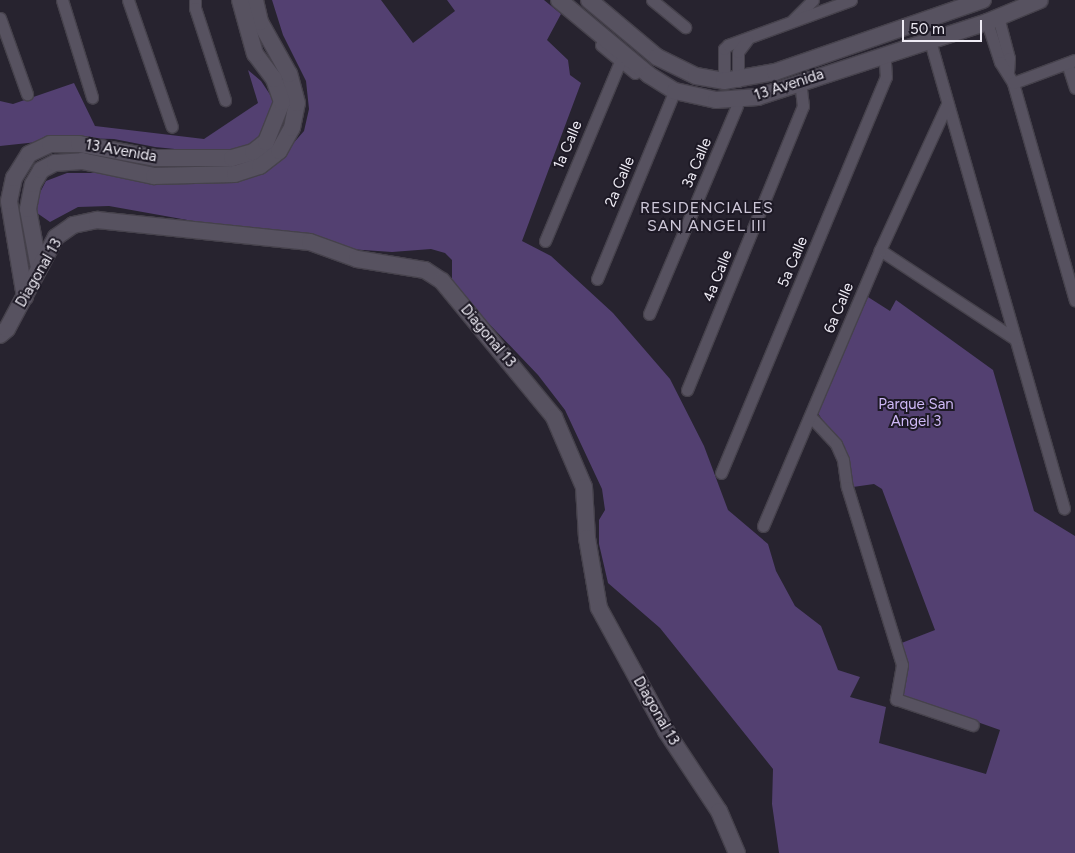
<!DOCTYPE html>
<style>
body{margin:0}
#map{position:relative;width:1075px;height:853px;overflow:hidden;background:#27232f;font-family:Figtree,sans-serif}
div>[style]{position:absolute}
.green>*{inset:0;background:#534071}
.roads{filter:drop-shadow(1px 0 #46424c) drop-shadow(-1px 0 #46424c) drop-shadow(0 1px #46424c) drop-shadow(0 -1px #46424c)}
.street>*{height:11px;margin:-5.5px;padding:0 5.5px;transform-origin:5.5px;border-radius:5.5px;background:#575260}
.secondary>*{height:16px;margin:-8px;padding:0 8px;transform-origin:8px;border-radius:8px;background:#575260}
span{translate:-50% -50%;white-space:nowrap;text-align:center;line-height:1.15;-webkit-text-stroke:4px #1d1925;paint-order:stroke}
.street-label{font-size:15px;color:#efecf5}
.park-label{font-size:15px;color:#ceb8f5}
.neighbourhood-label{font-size:16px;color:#cdc7d8;letter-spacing:1px}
.scale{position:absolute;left:902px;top:20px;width:80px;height:22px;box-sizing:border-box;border:2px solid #efecf5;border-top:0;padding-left:6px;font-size:15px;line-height:18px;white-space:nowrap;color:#efecf5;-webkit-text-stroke:4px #1d1925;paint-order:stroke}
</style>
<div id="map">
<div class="green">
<div style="clip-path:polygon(272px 0,381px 0,413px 43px,455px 11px,447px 0,544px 0,561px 14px,547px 40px,568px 60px,570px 75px,581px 83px,522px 241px,551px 256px,613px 313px,670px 379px,704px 446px,728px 510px,768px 544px,776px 571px,795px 606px,821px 626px,838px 670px,860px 677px,850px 697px,886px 707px,879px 743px,986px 774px,1000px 730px,901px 695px,899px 644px,935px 630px,882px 489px,874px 484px,853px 487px,845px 452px,817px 412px,868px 297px,890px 311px,896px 300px,993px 370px,1034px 511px,1075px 536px,1075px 853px,779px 853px,772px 804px,773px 769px,660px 628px,608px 583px,599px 544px,599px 520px,605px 510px,602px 489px,565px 410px,538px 375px,452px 285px,452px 260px,445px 253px,431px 249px,392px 252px,349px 249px,109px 206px,78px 207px,50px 222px,37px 213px,36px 200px,46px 181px,67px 173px,113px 173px,195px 180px,284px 154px,304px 131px,309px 109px,306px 81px,283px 35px)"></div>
<div style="clip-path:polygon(248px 70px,261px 81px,277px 105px,268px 132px,246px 146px,224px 154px,155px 147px,114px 139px,75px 138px,0 146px,0 101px,13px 104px,74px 83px,95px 126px,204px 139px,258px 103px)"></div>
</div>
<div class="roads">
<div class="street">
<div style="left:62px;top:0;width:102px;rotate:72.8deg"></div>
<div style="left:128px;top:0;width:134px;rotate:70.9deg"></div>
<div style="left:195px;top:0;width:8px;rotate:90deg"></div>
<div style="left:195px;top:8px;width:97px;rotate:71.9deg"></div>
<div style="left:652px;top:0;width:43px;rotate:39.3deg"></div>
<div style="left:998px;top:17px;width:42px;rotate:75deg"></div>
<div style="left:1009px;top:58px;width:13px;rotate:94deg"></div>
<div style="left:0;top:18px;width:81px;rotate:70.4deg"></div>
<div style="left:793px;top:20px;width:28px;rotate:-45deg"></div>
<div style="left:987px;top:22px;width:42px;rotate:72deg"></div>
<div style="left:1000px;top:62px;width:25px;rotate:58deg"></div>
<div style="left:1013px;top:83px;width:226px;rotate:74.1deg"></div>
<div style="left:601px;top:45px;width:44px;rotate:39.5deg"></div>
<div style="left:932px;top:48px;width:479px;rotate:74deg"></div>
<div style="left:1067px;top:63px;width:26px;rotate:72deg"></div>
<div style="left:724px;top:81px;width:32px;rotate:-90deg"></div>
<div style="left:724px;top:49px;width:6px;rotate:-45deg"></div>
<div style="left:728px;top:45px;width:131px;rotate:-20.1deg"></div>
<div style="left:738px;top:81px;width:29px;rotate:-90deg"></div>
<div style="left:738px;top:52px;width:15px;rotate:-53deg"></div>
<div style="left:1013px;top:83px;width:66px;rotate:-20.4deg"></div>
<div style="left:545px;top:241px;width:194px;rotate:-67.3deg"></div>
<div style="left:880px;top:250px;width:162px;rotate:33.4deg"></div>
<div style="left:597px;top:279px;width:197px;rotate:-67.6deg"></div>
<div style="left:649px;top:314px;width:226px;rotate:-67.1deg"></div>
<div style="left:687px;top:390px;width:307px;rotate:-67.8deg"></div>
<div style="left:803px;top:106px;width:17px;rotate:-97deg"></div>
<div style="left:810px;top:416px;width:38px;rotate:47deg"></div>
<div style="left:836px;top:444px;width:17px;rotate:66deg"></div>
<div style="left:843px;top:460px;width:27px;rotate:82deg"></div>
<div style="left:847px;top:487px;width:186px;rotate:72.8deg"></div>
<div style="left:902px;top:665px;width:35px;rotate:100deg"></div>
<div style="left:896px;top:699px;width:81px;rotate:18.7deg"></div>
<div style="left:721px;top:473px;width:429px;rotate:-67.4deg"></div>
<div style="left:886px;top:77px;width:16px;rotate:-94deg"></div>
<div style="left:763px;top:526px;width:300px;rotate:-67deg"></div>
<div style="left:880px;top:250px;width:161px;rotate:-65.3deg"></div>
</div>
<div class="secondary">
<div style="left:559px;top:0;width:117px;rotate:39.8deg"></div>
<div style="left:649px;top:75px;width:31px;rotate:32deg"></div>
<div style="left:675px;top:91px;width:42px;rotate:12.4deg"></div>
<div style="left:716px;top:100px;width:42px;rotate:-4.1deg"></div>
<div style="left:758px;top:97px;width:241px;rotate:-18.1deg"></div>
<div style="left:987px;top:22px;width:57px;rotate:-22.5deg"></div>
<div style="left:589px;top:0;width:89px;rotate:40deg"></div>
<div style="left:657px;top:57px;width:43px;rotate:26deg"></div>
<div style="left:696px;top:76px;width:28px;rotate:10deg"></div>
<div style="left:724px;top:81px;width:52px;rotate:-10deg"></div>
<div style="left:775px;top:72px;width:220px;rotate:-19.1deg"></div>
<div style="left:39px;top:268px;width:60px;rotate:-100.6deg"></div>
<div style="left:28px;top:209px;width:25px;rotate:-79deg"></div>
<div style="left:33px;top:184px;width:16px;rotate:-60deg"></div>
<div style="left:41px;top:170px;width:16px;rotate:-27deg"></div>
<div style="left:55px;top:163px;width:27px;rotate:-4deg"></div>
<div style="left:82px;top:161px;width:74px;rotate:11.8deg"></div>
<div style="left:154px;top:176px;width:81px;rotate:-1.4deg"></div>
<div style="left:235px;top:174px;width:26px;rotate:-18deg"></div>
<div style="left:260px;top:166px;width:24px;rotate:-38deg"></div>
<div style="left:279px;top:151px;width:26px;rotate:-61deg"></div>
<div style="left:292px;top:128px;width:25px;rotate:-79deg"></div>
<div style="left:297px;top:103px;width:30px;rotate:-105deg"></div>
<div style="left:289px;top:74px;width:60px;rotate:-119.1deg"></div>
<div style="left:260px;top:22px;width:23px;rotate:-103deg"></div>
<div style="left:25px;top:297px;width:97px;rotate:-99.5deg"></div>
<div style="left:9px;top:201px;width:24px;rotate:-78deg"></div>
<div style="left:14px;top:178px;width:28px;rotate:-58deg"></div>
<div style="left:29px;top:154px;width:23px;rotate:-25deg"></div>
<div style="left:50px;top:144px;width:29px"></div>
<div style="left:79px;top:144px;width:77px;rotate:10.4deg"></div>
<div style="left:155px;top:158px;width:77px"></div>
<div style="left:232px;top:158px;width:22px;rotate:-16deg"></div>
<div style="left:253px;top:152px;width:16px;rotate:-38deg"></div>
<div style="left:266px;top:142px;width:43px;rotate:-68.2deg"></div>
<div style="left:282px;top:102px;width:24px;rotate:-109deg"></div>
<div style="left:274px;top:79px;width:31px;rotate:-127deg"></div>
<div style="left:255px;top:54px;width:56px;rotate:-105.5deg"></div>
<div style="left:0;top:335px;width:9px;rotate:-41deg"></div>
<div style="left:7px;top:329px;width:104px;rotate:-62deg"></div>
<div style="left:56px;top:237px;width:21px;rotate:-35deg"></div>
<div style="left:73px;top:225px;width:25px;rotate:-12deg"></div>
<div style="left:97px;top:220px;width:214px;rotate:5.9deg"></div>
<div style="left:310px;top:242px;width:50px;rotate:19.9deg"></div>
<div style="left:357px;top:259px;width:69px;rotate:9.2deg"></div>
<div style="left:425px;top:270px;width:20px;rotate:33deg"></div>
<div style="left:442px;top:281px;width:176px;rotate:50.5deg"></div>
<div style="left:554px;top:417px;width:76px;rotate:66.8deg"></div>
<div style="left:584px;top:487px;width:51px;rotate:86.6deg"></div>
<div style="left:587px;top:538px;width:71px;rotate:80.3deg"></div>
<div style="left:599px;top:608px;width:140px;rotate:61.4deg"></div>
<div style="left:666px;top:731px;width:96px;rotate:56.5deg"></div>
<div style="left:719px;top:811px;width:46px;rotate:66.8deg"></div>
</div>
</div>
<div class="street-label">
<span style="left:789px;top:85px;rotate:-18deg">13 Avenida</span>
<span style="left:568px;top:145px;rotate:-67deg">1a Calle</span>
<span style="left:121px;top:151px;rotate:10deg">13 Avenida</span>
<span style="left:697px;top:163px;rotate:-67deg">3a Calle</span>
<span style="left:620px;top:182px;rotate:-67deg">2a Calle</span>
<span style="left:793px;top:262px;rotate:-67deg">5a Calle</span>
<span style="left:39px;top:273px;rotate:-60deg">Diagonal 13</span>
<span style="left:718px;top:276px;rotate:-68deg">4a Calle</span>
<span style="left:839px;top:308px;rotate:-67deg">6a Calle</span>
<span style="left:488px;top:336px;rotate:50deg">Diagonal 13</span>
<span style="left:656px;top:711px;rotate:60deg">Diagonal 13</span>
</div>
<div class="park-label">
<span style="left:916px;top:413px">Parque San<br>Angel 3</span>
</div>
<div class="neighbourhood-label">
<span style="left:707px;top:217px">RESIDENCIALES<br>SAN ANGEL III</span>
</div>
<div class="scale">50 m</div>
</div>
